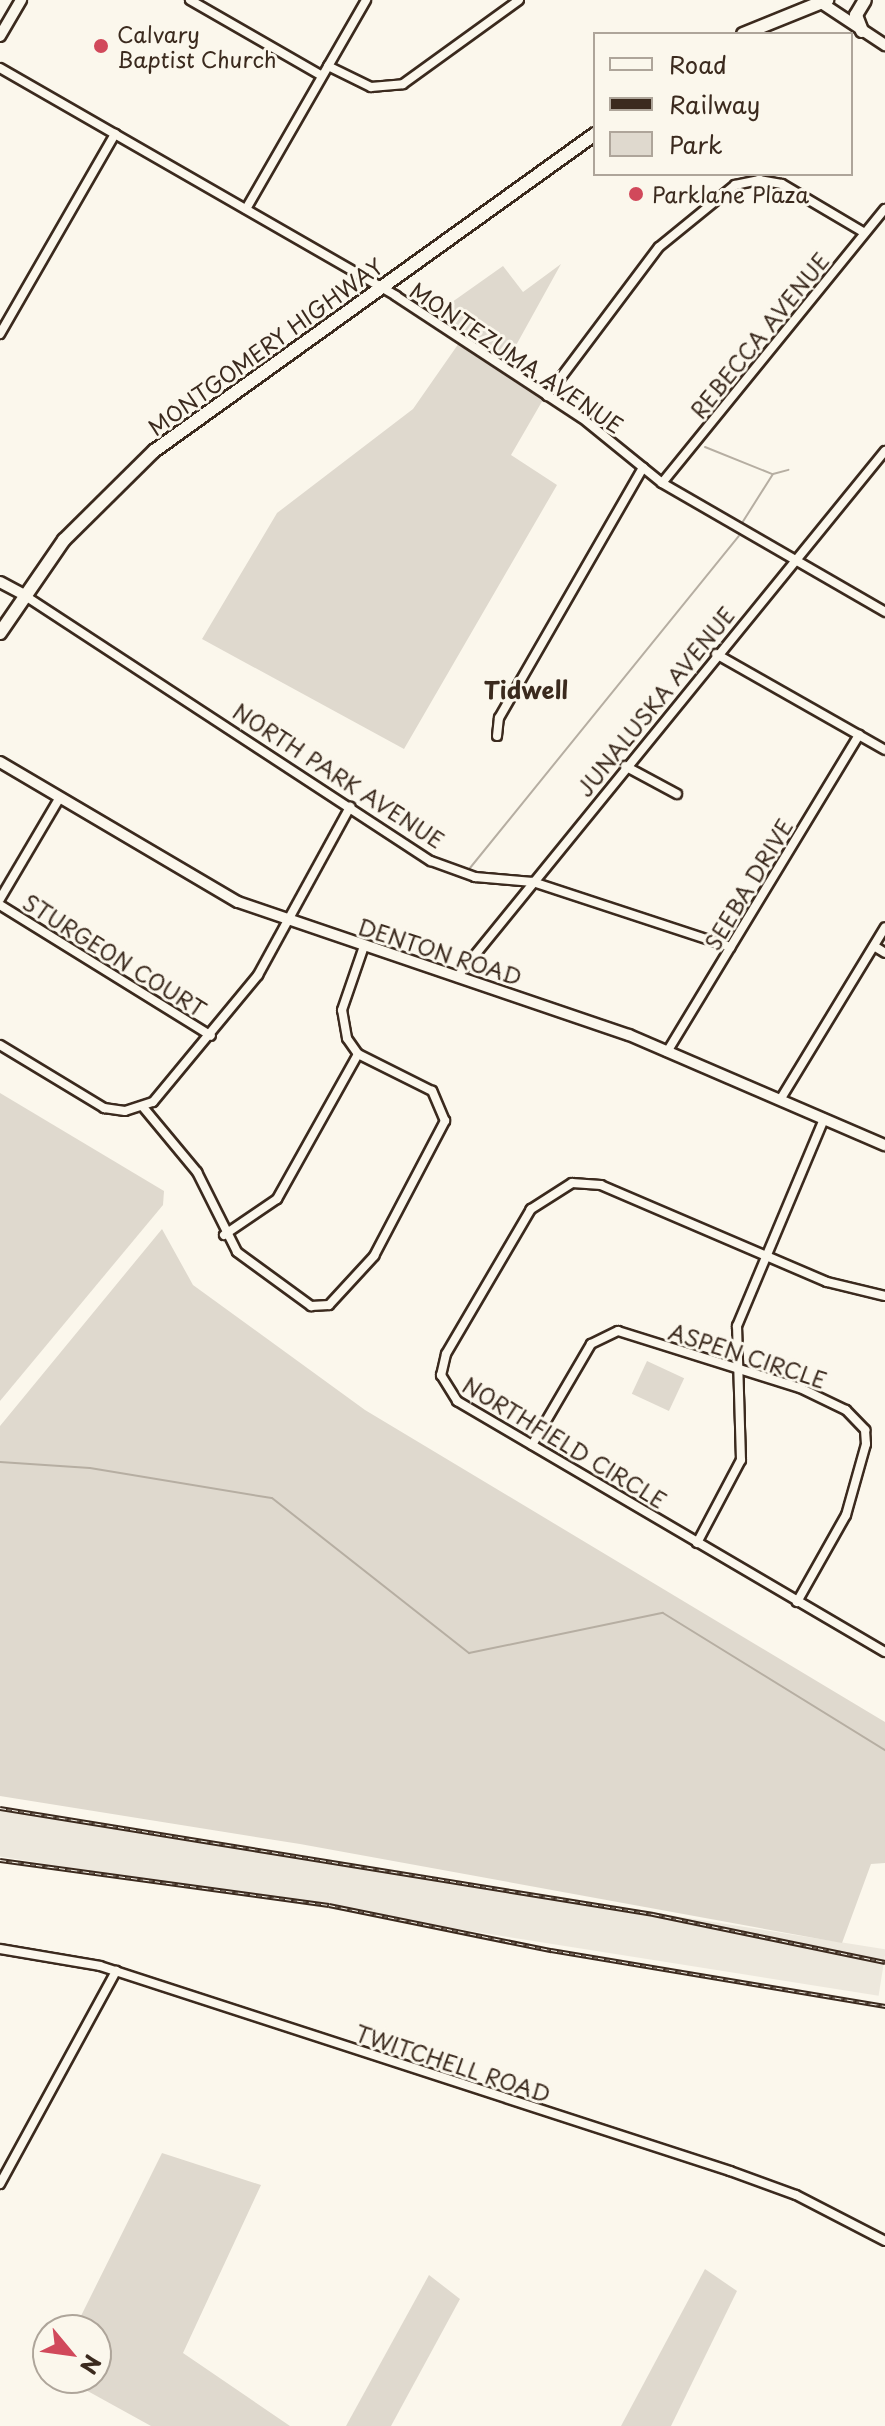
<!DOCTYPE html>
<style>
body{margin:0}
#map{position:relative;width:885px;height:2426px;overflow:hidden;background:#fbf7ec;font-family:"Playpen Sans",sans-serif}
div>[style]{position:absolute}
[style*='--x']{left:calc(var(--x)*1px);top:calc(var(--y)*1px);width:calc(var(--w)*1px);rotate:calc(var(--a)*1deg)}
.built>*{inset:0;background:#ede8dd;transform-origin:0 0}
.green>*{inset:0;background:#dfd9ce;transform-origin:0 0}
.stream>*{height:2px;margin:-1px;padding:0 1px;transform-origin:1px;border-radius:1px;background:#b6aea2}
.roads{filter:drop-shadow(2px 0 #3b2a1e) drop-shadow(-2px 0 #3b2a1e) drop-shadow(0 2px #3b2a1e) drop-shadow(0 -2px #3b2a1e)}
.minor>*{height:8px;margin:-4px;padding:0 4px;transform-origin:4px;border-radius:4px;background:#fbf7ec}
.tertiary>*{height:10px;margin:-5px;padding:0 5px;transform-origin:5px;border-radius:5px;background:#fbf7ec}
.primary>*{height:12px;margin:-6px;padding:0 6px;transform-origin:6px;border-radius:6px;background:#fbf7ec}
.rail>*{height:5px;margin-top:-2.5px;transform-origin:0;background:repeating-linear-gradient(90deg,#fbf7ec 0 6px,#3b2a1e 0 12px);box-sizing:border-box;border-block:2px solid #3b2a1e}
.dots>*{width:22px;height:22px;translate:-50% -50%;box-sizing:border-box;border:4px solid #fbf7ec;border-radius:50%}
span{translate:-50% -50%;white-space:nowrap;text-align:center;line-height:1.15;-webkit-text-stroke:6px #fbf7ec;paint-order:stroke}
.poi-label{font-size:22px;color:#3b2a1e}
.left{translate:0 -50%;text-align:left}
.street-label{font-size:22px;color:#3b2a1e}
.neighbourhood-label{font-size:24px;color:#3b2a1e;font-weight:700}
.legend{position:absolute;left:593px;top:32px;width:260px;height:144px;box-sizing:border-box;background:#fbf7ec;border:2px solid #aea59a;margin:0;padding:10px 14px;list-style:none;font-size:24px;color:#3b2a1e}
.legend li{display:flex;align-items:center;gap:16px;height:40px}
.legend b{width:40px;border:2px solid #aea59a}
.north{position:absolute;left:32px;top:2314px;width:80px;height:80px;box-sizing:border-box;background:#fbf7ec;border:2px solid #aea59a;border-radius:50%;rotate:119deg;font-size:22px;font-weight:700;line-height:32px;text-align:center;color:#3b2a1e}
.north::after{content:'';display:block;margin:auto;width:28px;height:36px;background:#d1495b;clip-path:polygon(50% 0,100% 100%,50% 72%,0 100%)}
</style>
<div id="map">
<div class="built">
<div style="left:0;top:1809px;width:897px;height:47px;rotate:9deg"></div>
</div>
<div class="green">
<div style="clip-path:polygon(561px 264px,509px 358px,438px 312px,503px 266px,523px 292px)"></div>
<div style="clip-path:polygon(459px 343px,544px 398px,511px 455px,557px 485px,404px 749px,202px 639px,277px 513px,413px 409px)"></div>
<div style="clip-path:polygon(0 1093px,164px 1191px,163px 1205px,0 1401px)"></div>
<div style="clip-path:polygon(162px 1229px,193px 1285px,365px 1410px,885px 1722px,885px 1863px,871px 1864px,842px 1943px,300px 1844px,0 1796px,0 1426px)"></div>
<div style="left:647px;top:1361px;width:41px;height:36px;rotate:25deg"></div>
<div style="clip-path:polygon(162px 2153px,261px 2185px,183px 2353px,290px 2426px,151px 2426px,64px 2378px,96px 2378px,96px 2330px,74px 2330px)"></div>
<div style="clip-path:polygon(705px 2269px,737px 2291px,671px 2426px,621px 2426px)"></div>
<div style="clip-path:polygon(429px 2275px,460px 2299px,391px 2426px,346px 2426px)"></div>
</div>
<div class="stream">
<div style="--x:705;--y:447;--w:72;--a:21.9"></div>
<div style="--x:742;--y:523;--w:58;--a:-57.7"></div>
<div style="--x:773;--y:474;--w:16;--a:-15"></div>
<div style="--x:470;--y:868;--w:427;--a:-51"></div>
<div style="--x:0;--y:1462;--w:90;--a:3.8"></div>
<div style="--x:90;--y:1468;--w:184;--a:9.4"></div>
<div style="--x:272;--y:1498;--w:251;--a:38.2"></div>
<div style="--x:469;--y:1653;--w:198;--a:-11.7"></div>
<div style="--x:663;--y:1613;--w:261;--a:31.7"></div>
</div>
<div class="roads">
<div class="minor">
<div style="--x:190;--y:0;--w:152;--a:29.9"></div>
<div style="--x:328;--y:66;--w:48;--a:26"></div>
<div style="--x:371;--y:87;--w:32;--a:-5"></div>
<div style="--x:403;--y:84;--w:143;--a:-35.9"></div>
<div style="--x:0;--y:68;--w:457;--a:29.9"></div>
<div style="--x:396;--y:296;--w:222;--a:33.3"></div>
<div style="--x:582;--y:418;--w:103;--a:39.1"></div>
<div style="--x:662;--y:483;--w:258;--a:30"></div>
<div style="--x:246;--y:209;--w:241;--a:-60.1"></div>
<div style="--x:0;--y:334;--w:231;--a:-60.1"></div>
<div style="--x:547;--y:396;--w:186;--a:-53.1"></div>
<div style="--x:659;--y:247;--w:98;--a:-39.2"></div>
<div style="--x:735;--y:185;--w:25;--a:-12"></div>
<div style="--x:759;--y:180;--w:23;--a:10"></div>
<div style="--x:782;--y:184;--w:96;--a:30.6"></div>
<div style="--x:662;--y:483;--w:353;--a:-50.9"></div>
<div style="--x:24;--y:595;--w:486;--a:33.2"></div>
<div style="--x:431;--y:861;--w:47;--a:20"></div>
<div style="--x:475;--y:877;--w:58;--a:4.9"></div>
<div style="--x:533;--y:882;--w:208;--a:18.2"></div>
<div style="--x:716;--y:654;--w:194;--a:29.6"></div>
<div style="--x:497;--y:736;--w:18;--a:-84"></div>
<div style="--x:499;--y:718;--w:289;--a:-60.1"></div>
<div style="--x:625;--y:766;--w:59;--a:28.3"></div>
<div style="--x:0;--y:899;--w:116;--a:-59.5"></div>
<div style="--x:0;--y:905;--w:248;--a:31.8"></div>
<div style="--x:874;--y:946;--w:13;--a:32"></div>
<div style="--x:457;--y:977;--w:678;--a:-50.87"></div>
<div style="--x:0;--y:1045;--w:122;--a:31.2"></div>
<div style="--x:104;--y:1108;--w:21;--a:8"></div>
<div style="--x:125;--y:1111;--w:29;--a:-18"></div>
<div style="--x:153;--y:1102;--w:165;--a:-50.4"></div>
<div style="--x:258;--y:975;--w:192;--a:-61.3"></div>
<div style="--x:667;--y:1052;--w:371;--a:-58.8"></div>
<div style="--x:780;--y:1100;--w:202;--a:-58.7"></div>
<div style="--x:143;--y:1107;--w:85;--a:50.3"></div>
<div style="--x:197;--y:1172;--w:89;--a:63.4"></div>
<div style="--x:237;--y:1252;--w:92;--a:36.1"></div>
<div style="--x:311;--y:1306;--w:18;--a:-3"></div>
<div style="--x:329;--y:1305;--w:67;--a:-47.4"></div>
<div style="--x:374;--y:1256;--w:153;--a:-62.3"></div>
<div style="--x:445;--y:1121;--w:33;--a:-113"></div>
<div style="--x:432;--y:1091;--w:83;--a:-153.4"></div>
<div style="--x:358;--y:1054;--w:19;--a:-125"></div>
<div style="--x:347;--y:1038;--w:28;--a:-100"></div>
<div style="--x:342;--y:1010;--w:68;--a:-71"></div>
<div style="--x:224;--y:1235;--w:64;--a:-34.2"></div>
<div style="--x:277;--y:1199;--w:166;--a:-60.8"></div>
<div style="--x:885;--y:1296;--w:60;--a:-166.4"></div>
<div style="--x:827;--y:1282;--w:246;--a:-156.8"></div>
<div style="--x:601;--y:1185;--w:29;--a:-176"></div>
<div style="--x:572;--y:1183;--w:49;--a:147.6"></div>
<div style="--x:531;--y:1209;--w:168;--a:120.4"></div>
<div style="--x:446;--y:1354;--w:22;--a:103"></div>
<div style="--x:441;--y:1375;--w:31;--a:58"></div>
<div style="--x:457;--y:1401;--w:496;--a:30.4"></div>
<div style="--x:532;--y:1445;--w:117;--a:-59.7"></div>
<div style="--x:591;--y:1344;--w:30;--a:-26"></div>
<div style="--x:618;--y:1331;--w:191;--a:17.4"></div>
<div style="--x:800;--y:1388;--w:51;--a:25.6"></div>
<div style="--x:846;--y:1410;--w:28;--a:46"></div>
<div style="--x:865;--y:1430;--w:14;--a:86"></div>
<div style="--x:866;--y:1444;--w:74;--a:105.7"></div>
<div style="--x:846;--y:1515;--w:100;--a:119.4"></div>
<div style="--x:697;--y:1543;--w:94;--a:-62.1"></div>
<div style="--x:741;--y:1460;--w:134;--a:-91.7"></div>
<div style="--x:737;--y:1326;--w:225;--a:-67.2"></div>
<div style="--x:0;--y:1949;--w:101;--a:9.6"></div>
<div style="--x:100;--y:1966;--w:663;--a:18.02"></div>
<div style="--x:730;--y:2171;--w:70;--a:20"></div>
<div style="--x:796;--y:2195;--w:100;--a:27.3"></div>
<div style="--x:0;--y:2184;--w:243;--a:-61.4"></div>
</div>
<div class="tertiary">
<div style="--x:817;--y:0;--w:82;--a:33.5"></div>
<div style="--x:0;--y:36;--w:42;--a:-59.7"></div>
<div style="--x:0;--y:582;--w:27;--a:28"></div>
<div style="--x:0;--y:762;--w:276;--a:30.5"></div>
<div style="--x:238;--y:902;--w:413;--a:18.8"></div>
<div style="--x:629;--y:1035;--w:279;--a:23.3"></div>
</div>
<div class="primary">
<div style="--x:862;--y:31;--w:17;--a:-111"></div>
<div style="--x:856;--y:15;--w:17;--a:-59"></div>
<div style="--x:743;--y:34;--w:91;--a:-22"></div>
<div style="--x:0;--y:633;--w:113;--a:-55.5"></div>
<div style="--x:64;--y:540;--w:127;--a:-44.7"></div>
<div style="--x:154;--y:451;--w:543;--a:-35.71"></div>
</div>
</div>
<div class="rail">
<div style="--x:0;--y:1808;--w:662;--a:9.22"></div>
<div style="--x:653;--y:1914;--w:237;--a:11.7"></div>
<div style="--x:0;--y:1860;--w:332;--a:7.8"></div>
<div style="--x:329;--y:1905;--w:227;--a:11.5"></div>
<div style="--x:551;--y:1950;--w:339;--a:9.5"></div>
</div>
<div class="dots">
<div style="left:101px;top:46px;background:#d1495b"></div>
<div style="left:636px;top:194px;background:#d1495b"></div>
</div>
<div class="poi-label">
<span class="left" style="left:117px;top:46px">Calvary<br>Baptist Church</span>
<span class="left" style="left:652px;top:194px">Parklane Plaza</span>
</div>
<div class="street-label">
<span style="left:759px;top:335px;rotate:-51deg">REBECCA AVENUE</span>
<span style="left:265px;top:346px;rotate:-36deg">MONTGOMERY HIGHWAY</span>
<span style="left:517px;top:357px;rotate:34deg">MONTEZUMA AVENUE</span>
<span style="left:655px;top:701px;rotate:-51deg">JUNALUSKA AVENUE</span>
<span style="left:339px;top:775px;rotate:33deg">NORTH PARK AVENUE</span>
<span style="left:748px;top:884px;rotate:-59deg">SEEBA DRIVE</span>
<span style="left:440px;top:951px;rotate:18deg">DENTON ROAD</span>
<span style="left:115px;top:955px;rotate:32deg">STURGEON COURT</span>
<span style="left:748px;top:1355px;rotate:18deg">ASPEN CIRCLE</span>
<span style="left:565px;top:1442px;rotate:31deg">NORTHFIELD CIRCLE</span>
<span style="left:453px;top:2063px;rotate:18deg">TWITCHELL ROAD</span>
</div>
<div class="neighbourhood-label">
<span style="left:526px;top:690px">Tidwell</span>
</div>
<ul class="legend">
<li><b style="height:10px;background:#fbf7ec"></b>Road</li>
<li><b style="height:10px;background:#3b2a1e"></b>Railway</li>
<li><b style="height:22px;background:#dfd9ce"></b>Park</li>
</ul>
<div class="north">N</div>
</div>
